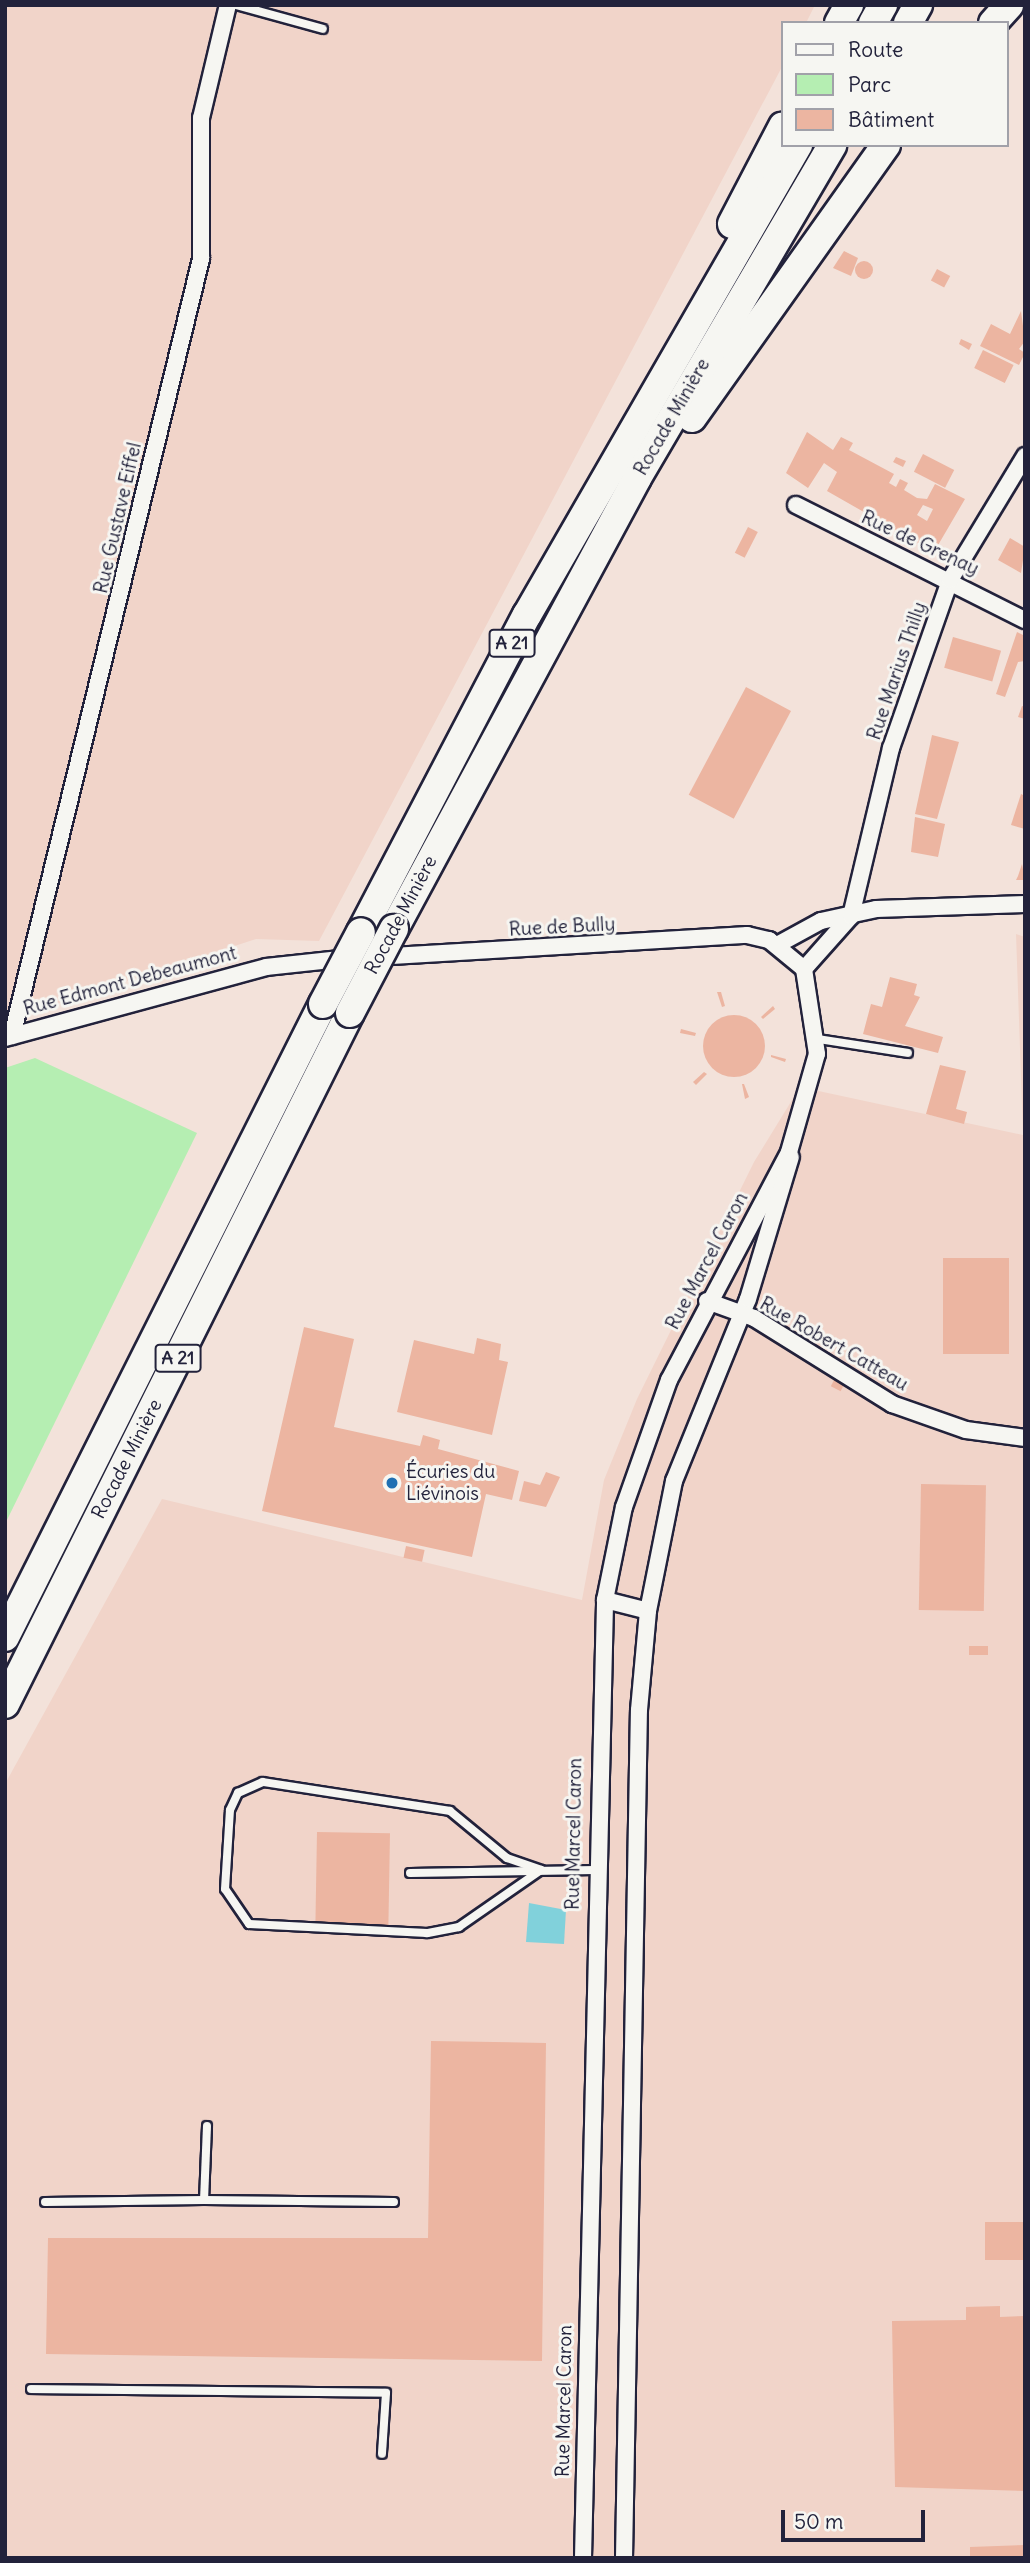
<!DOCTYPE html>
<meta charset="utf-8">
<style>
body{margin:0}
#map{position:relative;width:1030px;height:2563px;overflow:hidden;background:#f3e2da;font-family:Delius,sans-serif}
div>[style]{position:absolute}
[style*='--x']{left:calc(var(--x)*1px);top:calc(var(--y)*1px);width:calc(var(--w)*1px);rotate:calc(var(--a)*1deg)}
.built>*{inset:0;background:#f1d4c9}
.green>*{inset:0;background:#b5eeb2}
.water>*{inset:0;background:#81d1db}
.building>*{inset:0;background:#ecb5a1;transform-origin:0 0}
.round{border-radius:50%}
.roads{filter:drop-shadow(2px 0 #22223b) drop-shadow(-2px 0 #22223b) drop-shadow(0 2px #22223b) drop-shadow(0 -2px #22223b)}
.lane>*{height:8px;margin:-4px;padding:0 4px;transform-origin:4px;border-radius:4px;background:#f6f6f2}
.street>*{height:16px;margin:-8px;padding:0 8px;transform-origin:8px;border-radius:8px;background:#f6f6f2}
.highway>*{height:28px;margin:-14px;padding:0 14px;transform-origin:14px;border-radius:14px;background:#f6f6f2}
.bridges{filter:drop-shadow(2px 0 #22223b) drop-shadow(-2px 0 #22223b) drop-shadow(0 2px #22223b) drop-shadow(0 -2px #22223b)}
.highway-bridge>*{height:28px;margin:-14px;padding:0 14px;transform-origin:14px;border-radius:14px;background:#f6f6f2}
.dots>*{width:19px;height:19px;translate:-50% -50%;box-sizing:border-box;border:4px solid #f6f6f2;border-radius:50%}
span{translate:-50% -50%;white-space:nowrap;text-align:center;line-height:1.15;-webkit-text-stroke:6px #f6f6f2;paint-order:stroke}
.shield-label span{padding:2px 5px;background:#f6f6f2;border:2px solid;border-radius:5px;-webkit-text-stroke-width:0}
.shield-label{font-size:18px;color:#22223b;font-weight:700}
.street-label{font-size:19px;color:#22223b}
.poi-label{font-size:19px;color:#22223b}
.left{translate:0 -50%;text-align:left}
.frame{position:absolute;inset:0;border:7px solid #22223b;pointer-events:none}
.legend{position:absolute;left:781px;top:21px;width:228px;height:126px;box-sizing:border-box;background:#f6f6f2;border:2px solid #a1a1a9;margin:0;padding:9px 12px;list-style:none;font-size:21px;color:#22223b}
.legend li{display:flex;align-items:center;gap:14px;height:35px}
.legend b{width:35px;border:2px solid #a1a1a9}
.scale{position:absolute;left:781px;top:2510px;width:144px;height:32px;box-sizing:border-box;border:4px solid #22223b;border-top:0;padding-left:9px;font-size:21px;line-height:24px;white-space:nowrap;color:#22223b;-webkit-text-stroke:5px #f6f6f2;paint-order:stroke}
</style>
<div id="map">
<div class="built">
<div style="clip-path:polygon(5px 5px,815px 5px,806px 23px,783px 23px,783px 65px,319px 941px,256px 939px,5px 1021px)"></div>
<div style="clip-path:polygon(1016px 934px,1025px 937px,1025px 2558px,5px 2558px,5px 1784px,162px 1499px,582px 1600px,604px 1480px,637px 1399px,754px 1162px,800px 1087px,1023px 1135px)"></div>
</div>
<div class="green">
<div style="clip-path:polygon(35px 1058px,197px 1133px,5px 1524px,5px 1068px)"></div>
</div>
<div class="water">
<div style="clip-path:polygon(529px 1903px,566px 1910px,564px 1944px,526px 1942px)"></div>
</div>
<div class="building">
<div style="clip-path:polygon(844px 251px,858px 258px,851px 276px,833px 268px)"></div>
<div class="round" style="left:855px;top:261px;width:18px;height:18px"></div>
<div style="left:937px;top:269px;width:15px;height:13px;rotate:28deg"></div>
<div style="clip-path:polygon(1021px 311px,1025px 341px,1019px 349px,1025px 353px,1019px 365px,980px 346px,991px 324px,1010px 334px)"></div>
<div style="clip-path:polygon(961px 339px,972px 344px,969px 350px,959px 344px)"></div>
<div style="left:983px;top:350px;width:34px;height:20px;rotate:26deg"></div>
<div style="clip-path:polygon(evenodd,807px 432px,833px 450px,841px 437px,853px 443px,849px 450px,894px 474px,889px 483px,896px 487px,900px 479px,908px 483px,904px 490px,917px 498px,927px 499px,935px 484px,965px 499px,934px 552px,827px 491px,837px 472px,824px 463px,808px 488px,786px 473px,807px 432px,923px 505px,933px 509px,927px 521px,917px 515px,923px 505px)"></div>
<div style="left:923px;top:454px;width:35px;height:20px;rotate:27deg"></div>
<div style="clip-path:polygon(896px 457px,906px 461px,903px 467px,893px 462px)"></div>
<div style="left:748px;top:527px;width:11px;height:29px;rotate:27deg"></div>
<div style="clip-path:polygon(1010px 538px,1025px 547px,1021px 573px,998px 560px)"></div>
<div style="clip-path:polygon(1017px 632px,1025px 636px,1025px 661px,1018px 662px,1005px 697px,996px 694px)"></div>
<div style="left:953px;top:637px;width:50px;height:32px;rotate:16deg"></div>
<div style="left:746px;top:687px;width:51px;height:122px;rotate:28deg"></div>
<div style="clip-path:polygon(1022px 706px,1025px 707px,1025px 719px,1018px 717px)"></div>
<div style="clip-path:polygon(932px 735px,959px 742px,937px 819px,915px 814px)"></div>
<div style="clip-path:polygon(1021px 794px,1025px 796px,1025px 829px,1011px 825px)"></div>
<div style="clip-path:polygon(915px 817px,945px 824px,938px 857px,911px 852px)"></div>
<div style="clip-path:polygon(1022px 864px,1025px 880px,1016px 880px,1018px 876px)"></div>
<div style="clip-path:polygon(890px 977px,917px 984px,914px 995px,920px 997px,905px 1026px,943px 1037px,938px 1053px,863px 1034px,871px 1004px,882px 1007px)"></div>
<div style="clip-path:polygon(717px 992px,721px 992px,725px 1006px,722px 1007px)"></div>
<div style="clip-path:polygon(773px 1006px,775px 1009px,763px 1019px,761px 1017px)"></div>
<div class="round" style="left:703px;top:1015px;width:62px;height:62px"></div>
<div style="clip-path:polygon(681px 1029px,696px 1033px,695px 1036px,680px 1033px)"></div>
<div style="clip-path:polygon(771px 1055px,786px 1059px,785px 1062px,771px 1057px)"></div>
<div style="clip-path:polygon(940px 1065px,966px 1071px,956px 1109px,967px 1112px,964px 1124px,926px 1114px)"></div>
<div style="clip-path:polygon(704px 1072px,707px 1074px,696px 1085px,693px 1082px)"></div>
<div style="clip-path:polygon(742px 1084px,744px 1084px,749px 1097px,745px 1099px)"></div>
<div style="left:943px;top:1258px;width:66px;height:96px"></div>
<div style="clip-path:polygon(304px 1327px,354px 1339px,334px 1427px,420px 1446px,423px 1435px,440px 1440px,438px 1449px,519px 1471px,512px 1500px,486px 1494px,472px 1557px,262px 1511px)"></div>
<div style="clip-path:polygon(477px 1338px,501px 1344px,499px 1360px,508px 1362px,492px 1435px,397px 1412px,414px 1340px,474px 1354px)"></div>
<div style="left:834px;top:1380px;width:11px;height:7px;rotate:27deg"></div>
<div style="clip-path:polygon(546px 1472px,560px 1477px,546px 1507px,519px 1501px,524px 1481px,540px 1485px)"></div>
<div style="left:921px;top:1484px;width:65px;height:126px;rotate:1deg"></div>
<div style="left:406px;top:1546px;width:19px;height:12px;rotate:12deg"></div>
<div style="left:969px;top:1646px;width:19px;height:9px"></div>
<div style="left:317px;top:1832px;width:73px;height:94px;rotate:1deg"></div>
<div style="clip-path:polygon(431px 2041px,546px 2043px,542px 2361px,46px 2354px,48px 2238px,428px 2238px)"></div>
<div style="left:1025px;top:2222px;width:38px;height:40px;rotate:90deg"></div>
<div style="clip-path:polygon(1000px 2306px,1000px 2317px,1025px 2316px,1025px 2491px,895px 2487px,892px 2321px,966px 2320px,966px 2307px)"></div>
<div style="clip-path:polygon(1025px 2545px,1025px 2558px,970px 2558px,970px 2547px)"></div>
</div>
<div class="roads">
<div class="lane">
<div style="--x:236;--y:5;--w:90;--a:15.4"></div>
<div style="--x:818;--y:1039;--w:91;--a:8.8"></div>
<div style="--x:263;--y:1782;--w:189;--a:8.8"></div>
<div style="--x:450;--y:1811;--w:74;--a:39.5"></div>
<div style="--x:507;--y:1858;--w:36;--a:19"></div>
<div style="--x:541;--y:1870;--w:100;--a:145.2"></div>
<div style="--x:459;--y:1927;--w:33;--a:169"></div>
<div style="--x:427;--y:1933;--w:178;--a:-177.1"></div>
<div style="--x:249;--y:1924;--w:42;--a:-124.4"></div>
<div style="--x:225;--y:1889;--w:79;--a:-86.4"></div>
<div style="--x:230;--y:1810;--w:19;--a:-65"></div>
<div style="--x:238;--y:1793;--w:27;--a:-24"></div>
<div style="--x:410;--y:1873;--w:185;--a:-0.9"></div>
<div style="--x:207;--y:2126;--w:74;--a:92.3"></div>
<div style="--x:204;--y:2200;--w:190;--a:0.6"></div>
<div style="--x:45;--y:2202;--w:159;--a:-0.7"></div>
<div style="--x:31;--y:2389;--w:355;--a:0.6"></div>
<div style="--x:386;--y:2393;--w:61;--a:93.8"></div>
</div>
<div class="street">
<div style="--x:796;--y:505;--w:256;--a:26.7"></div>
<div style="--x:777;--y:945;--w:50;--a:-28.6"></div>
<div style="--x:821;--y:921;--w:56;--a:-12.3"></div>
<div style="--x:876;--y:909;--w:149;--a:-1.9"></div>
<div style="--x:375;--y:957;--w:373;--a:-3.4"></div>
<div style="--x:747;--y:935;--w:23;--a:13"></div>
<div style="--x:769;--y:940;--w:45;--a:39.6"></div>
<div style="--x:804;--y:969;--w:71;--a:-48.4"></div>
<div style="--x:851;--y:916;--w:173;--a:-76.6"></div>
<div style="--x:891;--y:748;--w:178;--a:-70.6"></div>
<div style="--x:950;--y:580;--w:145;--a:-58.8"></div>
<div style="--x:12;--y:1036;--w:800;--a:-76.33"></div>
<div style="--x:201;--y:259;--w:141;--a:-90"></div>
<div style="--x:201;--y:118;--w:116;--a:-76.6"></div>
<div style="--x:5;--y:1038;--w:270;--a:-15.2"></div>
<div style="--x:266;--y:967;--w:84;--a:-6.1"></div>
<div style="--x:707;--y:1301;--w:50;--a:19.9"></div>
<div style="--x:754;--y:1318;--w:163;--a:31.9"></div>
<div style="--x:892;--y:1404;--w:78;--a:19.4"></div>
<div style="--x:966;--y:1430;--w:60;--a:7.7"></div>
<div style="--x:605;--y:1600;--w:44;--a:14.3"></div>
<div style="--x:583;--y:2558;--w:958;--a:-88.68"></div>
<div style="--x:605;--y:1600;--w:95;--a:-78.5"></div>
<div style="--x:624;--y:1507;--w:135;--a:-70.5"></div>
<div style="--x:669;--y:1380;--w:258;--a:-62.2"></div>
<div style="--x:789;--y:1152;--w:102;--a:-74.1"></div>
<div style="--x:817;--y:1054;--w:86;--a:-98.7"></div>
<div style="--x:624;--y:2558;--w:848;--a:-88.99"></div>
<div style="--x:639;--y:1710;--w:99;--a:-84.8"></div>
<div style="--x:648;--y:1611;--w:133;--a:-78.7"></div>
<div style="--x:674;--y:1481;--w:196;--a:-67.9"></div>
<div style="--x:748;--y:1299;--w:148;--a:-73.2"></div>
</div>
<div class="highway">
<div style="--x:839;--y:23;--w:21;--a:-61"></div>
<div style="--x:873;--y:23;--w:21;--a:-61"></div>
<div style="--x:908;--y:23;--w:21;--a:-61"></div>
<div style="--x:993;--y:23;--w:24;--a:-48"></div>
<div style="--x:732;--y:224;--w:110;--a:-62.5"></div>
<div style="--x:692;--y:418;--w:335;--a:-54.6"></div>
<div style="--x:394;--y:929;--w:512;--a:-61.68"></div>
<div style="--x:637;--y:478;--w:386;--a:-59.6"></div>
<div style="--x:361;--y:932;--w:358;--a:-62.4"></div>
<div style="--x:527;--y:615;--w:543;--a:-60.03"></div>
<div style="--x:5;--y:1637;--w:708;--a:-63.33"></div>
<div style="--x:5;--y:1704;--w:772;--a:-63.47"></div>
</div>
</div>
<div class="bridges">
<div class="highway-bridge">
<div style="--x:323;--y:1004;--w:81;--a:-62.2"></div>
<div style="--x:350;--y:1013;--w:95;--a:-62.4"></div>
</div>
</div>
<div class="dots">
<div style="left:392px;top:1483px;background:#1f6fb2"></div>
</div>
<div class="shield-label">
<span style="left:512px;top:643px">A 21</span>
<span style="left:178px;top:1358px">A 21</span>
</div>
<div class="street-label">
<span style="left:672px;top:417px;rotate:-60deg">Rocade Minière</span>
<span style="left:118px;top:518px;rotate:-77deg">Rue Gustave Eiffel</span>
<span style="left:920px;top:543px;rotate:25deg">Rue de Grenay</span>
<span style="left:897px;top:671px;rotate:-71deg">Rue Marius Thilly</span>
<span style="left:401px;top:915px;rotate:-62deg">Rocade Minière</span>
<span style="left:562px;top:927px;rotate:-3deg">Rue de Bully</span>
<span style="left:130px;top:981px;rotate:-15deg">Rue Edmont Debeaumont</span>
<span style="left:707px;top:1261px;rotate:-62deg">Rue Marcel Caron</span>
<span style="left:834px;top:1344px;rotate:30deg">Rue Robert Catteau</span>
<span style="left:127px;top:1459px;rotate:-63deg">Rocade Minière</span>
<span style="left:574px;top:1834px;rotate:-89deg">Rue Marcel Caron</span>
<span style="left:564px;top:2401px;rotate:-89deg">Rue Marcel Caron</span>
</div>
<div class="poi-label">
<span class="left" style="left:406px;top:1483px">Écuries du<br>Liévinois</span>
</div>
<div class="frame"></div>
<ul class="legend">
<li><b style="height:9px;background:#f6f6f2"></b>Route</li>
<li><b style="height:19px;background:#b5eeb2"></b>Parc</li>
<li><b style="height:19px;background:#ecb5a1"></b>Bâtiment</li>
</ul>
<div class="scale">50 m</div>
</div>
